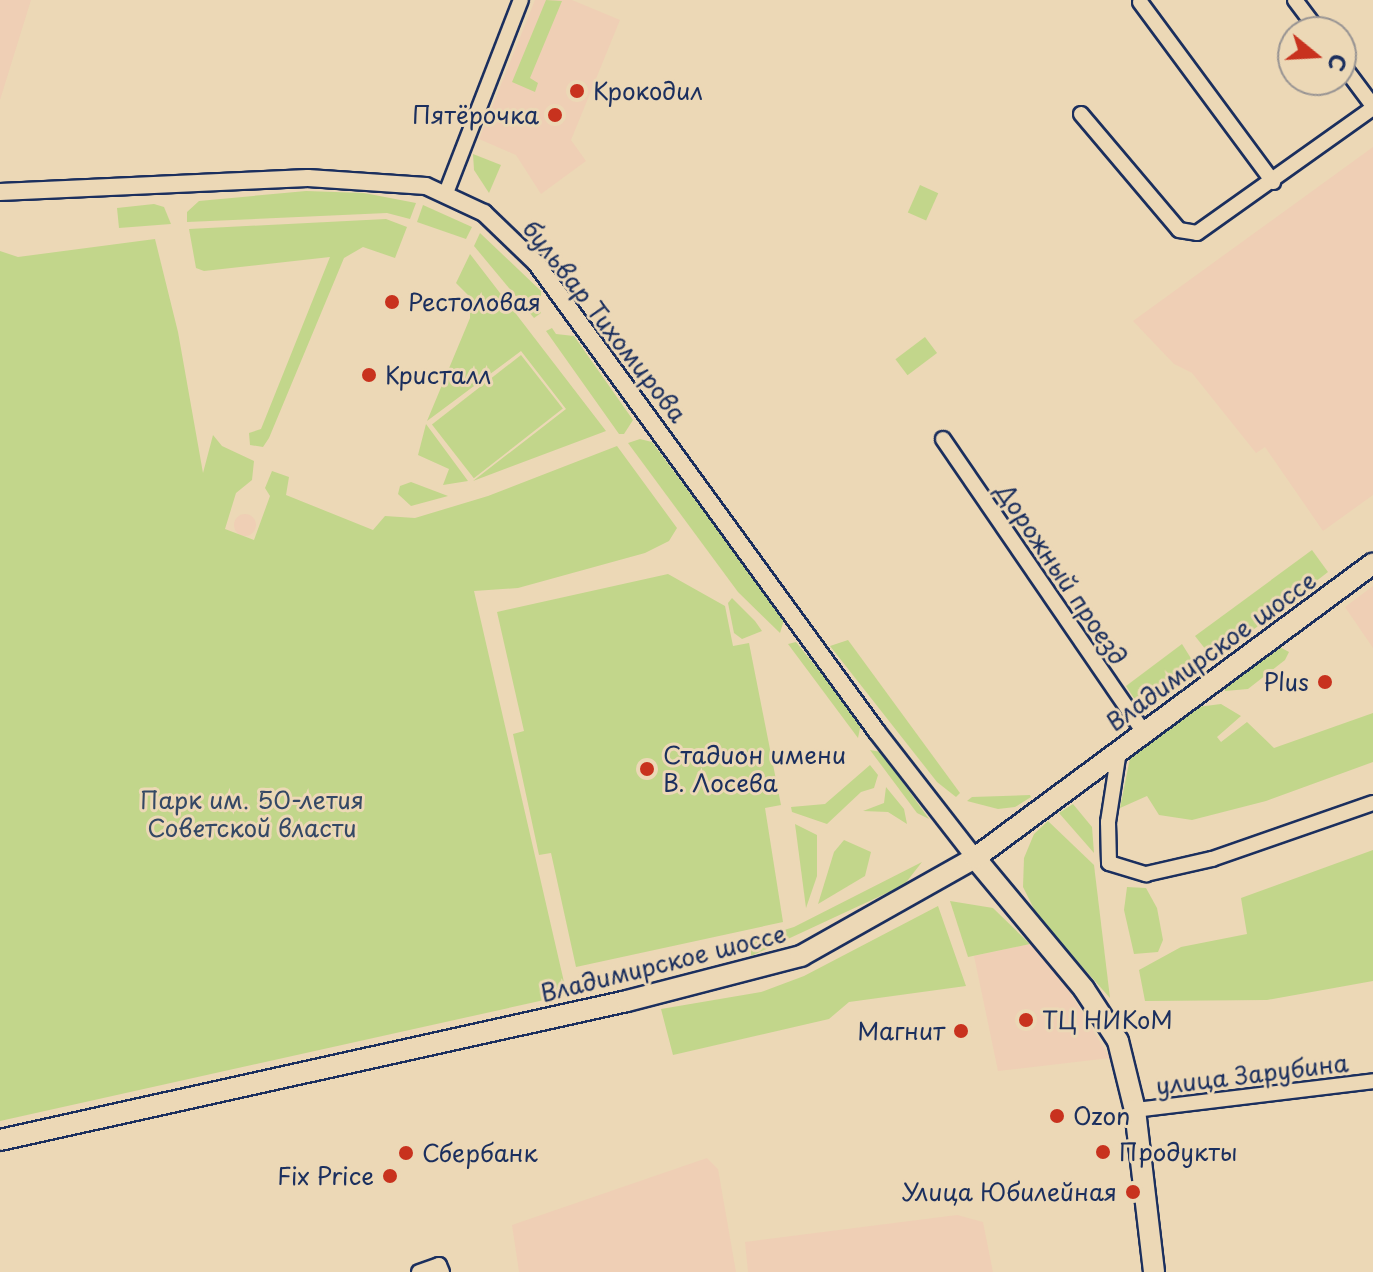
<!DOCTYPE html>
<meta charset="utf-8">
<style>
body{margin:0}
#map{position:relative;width:1373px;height:1272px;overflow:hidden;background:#ecd8b6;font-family:"Playpen Sans",sans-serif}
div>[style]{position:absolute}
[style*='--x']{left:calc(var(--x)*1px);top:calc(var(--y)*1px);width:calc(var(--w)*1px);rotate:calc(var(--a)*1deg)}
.built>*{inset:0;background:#efcfb5}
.round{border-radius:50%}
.green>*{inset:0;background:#c2d68b;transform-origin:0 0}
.roads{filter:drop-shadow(2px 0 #1b2f5e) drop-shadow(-2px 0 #1b2f5e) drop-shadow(0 2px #1b2f5e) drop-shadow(0 -2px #1b2f5e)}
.minor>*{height:14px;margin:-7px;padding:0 7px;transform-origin:7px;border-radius:7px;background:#ecd8b6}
.tertiary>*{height:16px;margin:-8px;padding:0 8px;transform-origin:8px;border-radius:8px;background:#ecd8b6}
.secondary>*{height:20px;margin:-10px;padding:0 10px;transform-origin:10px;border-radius:10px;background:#ecd8b6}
.dots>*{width:22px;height:22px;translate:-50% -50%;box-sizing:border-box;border:4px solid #ecd8b6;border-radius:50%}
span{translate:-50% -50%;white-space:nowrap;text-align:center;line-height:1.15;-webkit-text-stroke:6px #ecd8b6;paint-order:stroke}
.poi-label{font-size:24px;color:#1b2f5e}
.left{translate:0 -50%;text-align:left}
.right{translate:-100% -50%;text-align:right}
.street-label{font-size:24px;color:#1b2f5e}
.park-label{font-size:24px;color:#344865}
.north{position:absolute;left:1277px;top:16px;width:80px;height:80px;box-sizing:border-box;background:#ecd8b6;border:2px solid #989493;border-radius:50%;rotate:108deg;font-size:22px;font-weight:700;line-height:32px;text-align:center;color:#1b2f5e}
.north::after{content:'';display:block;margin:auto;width:28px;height:36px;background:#c8321e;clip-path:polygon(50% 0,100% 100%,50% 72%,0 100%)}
</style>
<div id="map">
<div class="built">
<div style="clip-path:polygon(0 0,31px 0,0 100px)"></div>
<div style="clip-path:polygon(535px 0,572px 0,620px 20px,571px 140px,586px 161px,541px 194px,516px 155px,479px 139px)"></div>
<div style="clip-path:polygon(1373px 147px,1373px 495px,1323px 531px,1265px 447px,1256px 453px,1192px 373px,1174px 364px,1133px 321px)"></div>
<div class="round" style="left:234px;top:514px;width:22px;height:22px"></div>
<div style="clip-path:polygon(1373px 586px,1373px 648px,1345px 607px)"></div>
<div style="clip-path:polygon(1030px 944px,1062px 979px,1110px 1058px,998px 1071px,974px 956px)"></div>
<div style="clip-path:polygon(707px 1158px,718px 1169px,736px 1272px,519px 1272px,512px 1225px)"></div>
<div style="clip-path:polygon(957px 1215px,983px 1222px,993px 1272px,748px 1272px,745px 1242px)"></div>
</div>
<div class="green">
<div style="clip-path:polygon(546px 0,562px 1px,530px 78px,538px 83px,535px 92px,512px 82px)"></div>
<div style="clip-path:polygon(473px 154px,501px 165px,489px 193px,474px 170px)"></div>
<div style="left:920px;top:185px;width:20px;height:30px;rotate:24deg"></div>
<div style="clip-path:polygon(306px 191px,364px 193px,416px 203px,410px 219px,387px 213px,187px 222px,187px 212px,199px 201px)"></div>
<div style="clip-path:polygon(154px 204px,164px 207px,171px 224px,119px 228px,117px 208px)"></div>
<div style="clip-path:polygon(423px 205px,472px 227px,466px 239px,417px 222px)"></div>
<div style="clip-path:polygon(386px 219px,407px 227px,395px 258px,363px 247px,344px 258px,269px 438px,263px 447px,250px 445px,249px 433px,261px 429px,330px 257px,204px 271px,196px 268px,189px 229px)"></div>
<div style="clip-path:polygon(480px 233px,541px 291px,541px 313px,534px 318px,474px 246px)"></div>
<div style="clip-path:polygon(155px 239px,178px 332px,203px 473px,213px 435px,222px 446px,254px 461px,252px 480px,236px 493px,225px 529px,254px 540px,270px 496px,265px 488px,272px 471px,289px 477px,286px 495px,373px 530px,385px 516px,415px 518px,488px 496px,617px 446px,677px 528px,669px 541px,645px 553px,518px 588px,474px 591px,567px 995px,0 1121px,0 251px,18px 257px)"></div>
<div style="clip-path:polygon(470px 254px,606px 431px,473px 481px,566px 409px,521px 351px,427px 421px,470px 318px,470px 297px,456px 283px)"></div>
<div style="clip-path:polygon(552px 328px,556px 334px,574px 336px,633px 420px,624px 434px,619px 434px,546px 331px)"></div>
<div style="left:925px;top:337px;width:20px;height:37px;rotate:53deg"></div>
<div style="left:521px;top:355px;width:68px;height:113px;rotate:52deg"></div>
<div style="clip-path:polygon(426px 424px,468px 481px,443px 485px,449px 469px,418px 455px)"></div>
<div style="clip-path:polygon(640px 439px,652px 442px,784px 620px,780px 633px,738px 592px,628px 443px)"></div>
<div style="clip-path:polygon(411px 482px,448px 496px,411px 506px,398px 494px,400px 486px)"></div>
<div style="clip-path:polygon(1312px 550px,1328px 572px,1223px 653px,1206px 650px,1195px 636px)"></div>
<div style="clip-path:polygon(668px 574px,725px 606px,733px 646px,749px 643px,781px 805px,765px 808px,783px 922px,576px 967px,551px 853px,539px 855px,513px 734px,524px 731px,497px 612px)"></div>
<div style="clip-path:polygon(732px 598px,755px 621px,762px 631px,742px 639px,734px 633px,728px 603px)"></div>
<div style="clip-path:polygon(848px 640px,960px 793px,956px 797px,937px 782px,830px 646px)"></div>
<div style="clip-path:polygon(796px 642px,861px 723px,858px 738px,788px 644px)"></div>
<div style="clip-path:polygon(1182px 644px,1192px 660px,1190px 677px,1143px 712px,1126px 686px)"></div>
<div style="clip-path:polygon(1276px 645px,1289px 652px,1285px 660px,1248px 689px,1225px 691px,1224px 685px)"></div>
<div style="clip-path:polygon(1221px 704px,1241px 716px,1217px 737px,1221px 742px,1247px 722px,1274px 748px,1373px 713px,1373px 762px,1266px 801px,1192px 820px,1159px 815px,1147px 796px,1120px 808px,1131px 753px,1190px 708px)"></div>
<div style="clip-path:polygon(870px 750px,881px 752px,929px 819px,917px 813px)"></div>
<div style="clip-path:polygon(870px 765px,878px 775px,874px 788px,861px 792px,827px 824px,792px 812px,791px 807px,825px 804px)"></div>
<div style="clip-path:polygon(886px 787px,904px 809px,907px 824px,888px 812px,863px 811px,884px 803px)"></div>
<div style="clip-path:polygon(972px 797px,1030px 795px,1031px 797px,1015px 807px,998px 809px,967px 801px)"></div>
<div style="clip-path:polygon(1073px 804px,1092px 827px,1094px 853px,1059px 813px)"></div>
<div style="clip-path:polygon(1048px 821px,1094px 865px,1110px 998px,1038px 917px,1023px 887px,1024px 858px,1034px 834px)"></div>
<div style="clip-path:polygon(795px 824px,817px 835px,817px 876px,806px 908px)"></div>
<div style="clip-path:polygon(844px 840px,871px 852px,865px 876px,818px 904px,834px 852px)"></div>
<div style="clip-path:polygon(1373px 850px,1373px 981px,1267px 1000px,1145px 1001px,1139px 970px,1181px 947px,1247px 934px,1241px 898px)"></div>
<div style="clip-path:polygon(922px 862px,904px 885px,751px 956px,751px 940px,794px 927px)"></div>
<div style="clip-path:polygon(1127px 887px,1146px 888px,1157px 908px,1163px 940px,1158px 952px,1134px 954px,1124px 910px)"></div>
<div style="clip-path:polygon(950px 901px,993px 908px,1030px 944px,968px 957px)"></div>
<div style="clip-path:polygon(938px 906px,966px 986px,849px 1002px,829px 1019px,673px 1055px,661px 1009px,761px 992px,804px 976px)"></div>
</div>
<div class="roads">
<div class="minor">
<div style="--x:1295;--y:0;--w:40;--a:53"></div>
<div style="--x:1140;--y:2;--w:224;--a:53.5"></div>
<div style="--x:1341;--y:63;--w:54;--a:53.3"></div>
<div style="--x:1081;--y:114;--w:152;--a:49.8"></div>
<div style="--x:1179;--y:230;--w:18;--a:9"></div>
<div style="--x:1197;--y:233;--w:216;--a:-35.4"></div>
<div style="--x:446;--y:193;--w:207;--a:-68.8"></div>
<div style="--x:943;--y:439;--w:356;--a:55.6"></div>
<div style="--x:1119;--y:751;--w:72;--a:98.8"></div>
<div style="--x:1108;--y:822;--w:41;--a:88.6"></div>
<div style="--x:1109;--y:863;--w:39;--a:17"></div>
<div style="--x:1146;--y:874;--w:68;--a:-12.8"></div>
<div style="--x:1212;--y:859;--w:170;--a:-19.2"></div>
<div style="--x:1135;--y:1110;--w:240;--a:-6.9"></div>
<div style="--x:419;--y:1272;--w:21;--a:-19"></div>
<div style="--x:439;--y:1265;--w:8;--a:67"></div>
</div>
<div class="tertiary">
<div style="--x:0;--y:192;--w:308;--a:-2.6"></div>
<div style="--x:308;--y:178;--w:118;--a:3.9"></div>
<div style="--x:426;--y:186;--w:64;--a:25"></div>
<div style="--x:484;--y:213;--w:72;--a:43.9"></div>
<div style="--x:536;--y:263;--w:580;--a:53.98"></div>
<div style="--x:877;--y:732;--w:160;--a:52.1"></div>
</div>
<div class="secondary">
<div style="--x:975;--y:858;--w:170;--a:50.2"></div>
<div style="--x:1084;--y:989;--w:62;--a:56.8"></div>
<div style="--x:1118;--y:1041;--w:71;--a:76.2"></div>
<div style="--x:1135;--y:1110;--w:163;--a:83.3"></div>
<div style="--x:0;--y:1140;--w:642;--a:-12.5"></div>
<div style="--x:627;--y:1001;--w:180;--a:-14.5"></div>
<div style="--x:801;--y:956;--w:200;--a:-29.4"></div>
<div style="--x:975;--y:858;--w:495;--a:-36.5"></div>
</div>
</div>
<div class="dots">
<div style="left:577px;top:91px;background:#c8321e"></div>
<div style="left:555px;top:115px;background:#c8321e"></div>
<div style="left:392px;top:302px;background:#c8321e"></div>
<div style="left:369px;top:375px;background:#c8321e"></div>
<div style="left:1325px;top:682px;background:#c8321e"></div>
<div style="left:647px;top:769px;background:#c8321e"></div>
<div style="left:1026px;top:1020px;background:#c8321e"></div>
<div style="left:961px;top:1031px;background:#c8321e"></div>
<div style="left:1057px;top:1116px;background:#c8321e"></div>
<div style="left:1103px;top:1152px;background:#c8321e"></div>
<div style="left:406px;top:1153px;background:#c8321e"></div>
<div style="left:390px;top:1176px;background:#c8321e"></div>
<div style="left:1133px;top:1192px;background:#c8321e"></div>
</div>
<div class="poi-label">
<span class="left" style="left:593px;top:91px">Крокодил</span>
<span class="right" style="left:539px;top:115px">Пятёрочка</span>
<span class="left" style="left:408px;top:302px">Рестоловая</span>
<span class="left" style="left:385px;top:375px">Кристалл</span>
<span class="right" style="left:1309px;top:682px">Plus</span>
<span class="left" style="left:663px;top:769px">Стадион имени<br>В. Лосева</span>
<span class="left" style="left:1042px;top:1020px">ТЦ НИКоМ</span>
<span class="right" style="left:945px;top:1031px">Магнит</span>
<span class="left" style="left:1073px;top:1116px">Ozon</span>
<span class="left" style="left:1119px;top:1152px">Продукты</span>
<span class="left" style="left:422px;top:1153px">Сбербанк</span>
<span class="right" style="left:374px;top:1176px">Fix Price</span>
<span class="right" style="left:1117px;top:1192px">Улица Юбилейная</span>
</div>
<div class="street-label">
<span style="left:605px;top:321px;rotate:52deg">бульвар Тихомирова</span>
<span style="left:1062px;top:574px;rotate:56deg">Дорожный проезд</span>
<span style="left:1211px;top:651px;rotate:-36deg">Владимирское шоссе</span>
<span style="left:663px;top:963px;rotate:-14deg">Владимирское шоссе</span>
<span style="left:1252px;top:1074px;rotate:-7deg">улица Зарубина</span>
</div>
<div class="park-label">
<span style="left:252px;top:814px">Парк им. 50-летия<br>Советской власти</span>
</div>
<div class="north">С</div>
</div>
